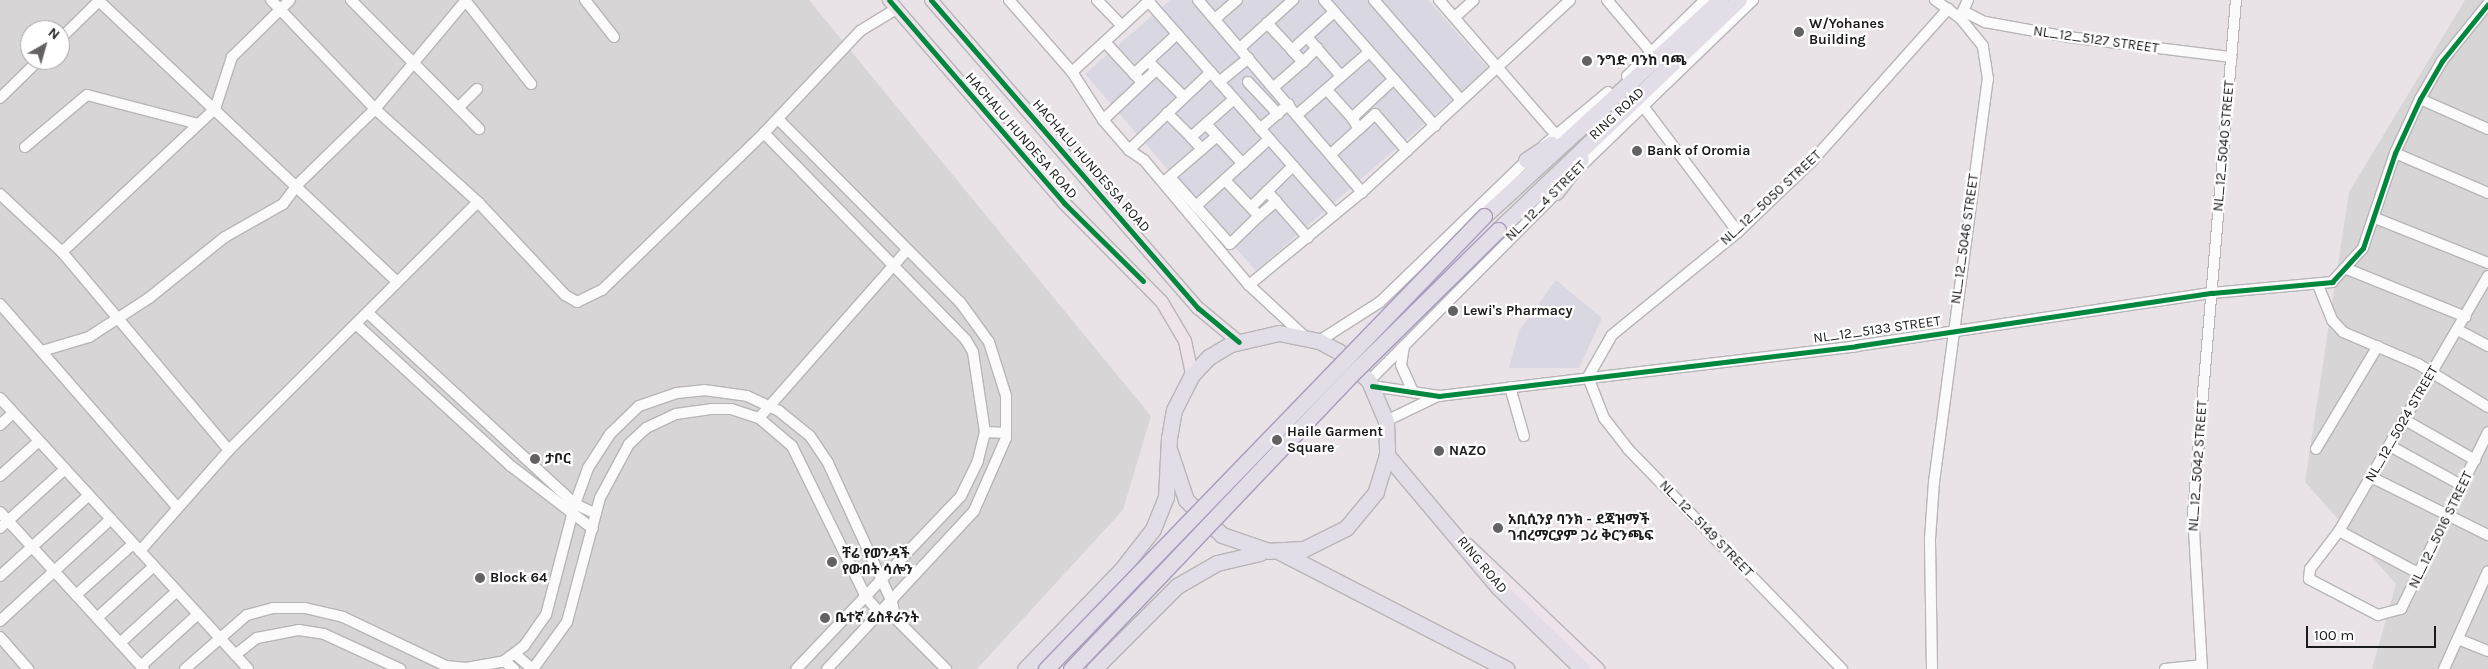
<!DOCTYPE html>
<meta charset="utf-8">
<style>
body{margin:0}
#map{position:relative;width:2488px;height:669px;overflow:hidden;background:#e9e3e7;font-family:Karla,"Noto Sans Ethiopic",sans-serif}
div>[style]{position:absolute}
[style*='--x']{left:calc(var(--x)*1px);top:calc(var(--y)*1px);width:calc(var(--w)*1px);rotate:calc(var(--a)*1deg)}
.residential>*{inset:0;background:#d8d5d7}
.industrial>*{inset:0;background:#d9d7e2}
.roads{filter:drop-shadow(1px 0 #b8b5b7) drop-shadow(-1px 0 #b8b5b7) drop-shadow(0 1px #b8b5b7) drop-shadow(0 -1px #b8b5b7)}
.minor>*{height:10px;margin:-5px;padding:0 5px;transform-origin:5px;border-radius:5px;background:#fcfbfb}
.major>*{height:12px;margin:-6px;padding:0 6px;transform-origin:6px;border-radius:6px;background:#eee3eb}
.highway>*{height:15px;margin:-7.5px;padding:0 7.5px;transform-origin:7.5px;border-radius:7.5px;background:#e3dde8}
.bridges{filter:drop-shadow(1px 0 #a99bbb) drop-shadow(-1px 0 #a99bbb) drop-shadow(0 1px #a99bbb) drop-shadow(0 -1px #a99bbb)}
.highway-bridge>*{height:15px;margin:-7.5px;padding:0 7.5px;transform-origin:7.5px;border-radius:7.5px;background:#e3dde8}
.cycleway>*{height:5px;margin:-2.5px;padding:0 2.5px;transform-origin:2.5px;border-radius:2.5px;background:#00873e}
.dots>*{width:14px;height:14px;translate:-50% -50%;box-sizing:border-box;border:2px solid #fff;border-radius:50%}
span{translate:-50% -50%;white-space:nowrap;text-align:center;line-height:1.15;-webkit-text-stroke:4.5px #fff;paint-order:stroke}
.poi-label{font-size:14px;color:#1b1b1b;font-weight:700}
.left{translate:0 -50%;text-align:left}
.street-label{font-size:14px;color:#1b1b1b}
.north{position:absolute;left:20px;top:20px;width:50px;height:50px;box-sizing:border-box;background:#fff;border:1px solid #a4a4a4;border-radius:50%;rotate:38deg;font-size:14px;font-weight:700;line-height:20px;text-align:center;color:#1b1b1b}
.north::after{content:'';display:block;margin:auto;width:18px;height:22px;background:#636162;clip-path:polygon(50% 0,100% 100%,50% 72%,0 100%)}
.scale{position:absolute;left:2306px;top:626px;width:130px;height:22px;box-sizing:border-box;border:2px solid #1b1b1b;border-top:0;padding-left:6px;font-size:15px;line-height:18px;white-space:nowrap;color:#1b1b1b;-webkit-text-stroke:4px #fff;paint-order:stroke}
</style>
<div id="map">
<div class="residential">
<div style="clip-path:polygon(evenodd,0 0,809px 0,1151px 416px,1123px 510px,977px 669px,0 669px,0 0,30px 30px,60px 30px,60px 60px,30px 60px,30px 30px)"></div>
<div style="clip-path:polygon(2465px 0,2488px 0,2488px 669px,2372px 669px,2396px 584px,2305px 482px,2349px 192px)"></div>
</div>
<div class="industrial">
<div style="clip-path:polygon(1170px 0,1428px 0,1488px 68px,1256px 271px,1085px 74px)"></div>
<div style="clip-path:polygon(1556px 280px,1602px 318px,1579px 368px,1509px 368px,1519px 331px)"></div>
</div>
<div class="roads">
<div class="minor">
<div style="--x:271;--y:0;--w:151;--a:46.3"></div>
<div style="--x:375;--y:109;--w:139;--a:42.1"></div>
<div style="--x:478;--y:202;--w:127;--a:46.9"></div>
<div style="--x:565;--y:295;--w:14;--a:30"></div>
<div style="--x:577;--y:302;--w:28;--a:-26"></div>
<div style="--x:602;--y:290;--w:226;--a:-44.1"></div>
<div style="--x:764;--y:133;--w:140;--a:-46.7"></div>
<div style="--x:860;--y:31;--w:42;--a:-31.4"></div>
<div style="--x:351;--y:0;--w:182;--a:45.2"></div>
<div style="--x:465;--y:0;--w:107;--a:51.8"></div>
<div style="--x:585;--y:0;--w:47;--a:51.9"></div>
<div style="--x:1009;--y:0;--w:96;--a:48.8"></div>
<div style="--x:1072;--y:72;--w:57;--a:57.1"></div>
<div style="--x:1103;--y:120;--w:40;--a:49"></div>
<div style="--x:1129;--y:150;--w:18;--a:34"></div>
<div style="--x:1144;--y:160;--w:163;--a:50"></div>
<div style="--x:1249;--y:285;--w:75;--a:42.8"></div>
<div style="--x:1097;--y:0;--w:36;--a:46"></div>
<div style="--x:1198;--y:0;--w:253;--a:49.5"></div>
<div style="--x:1324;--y:0;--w:168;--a:48.6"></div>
<div style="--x:1374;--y:0;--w:133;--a:49"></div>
<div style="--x:1439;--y:0;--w:179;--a:49.1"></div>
<div style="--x:1607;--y:0;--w:68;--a:49.8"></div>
<div style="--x:99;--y:1;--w:410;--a:43.3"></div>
<div style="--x:1149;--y:2;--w:282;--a:48.7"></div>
<div style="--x:1963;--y:11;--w:25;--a:27"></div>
<div style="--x:1985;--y:22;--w:84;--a:10.2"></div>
<div style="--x:2068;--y:37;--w:165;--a:7"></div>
<div style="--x:1455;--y:17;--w:25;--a:-42"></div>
<div style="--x:1960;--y:17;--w:19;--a:-65"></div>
<div style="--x:1215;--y:19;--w:29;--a:-41"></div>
<div style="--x:1267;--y:23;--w:37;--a:47"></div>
<div style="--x:1307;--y:37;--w:52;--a:48.9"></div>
<div style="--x:60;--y:39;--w:56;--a:-44.3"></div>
<div style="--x:1105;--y:42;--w:49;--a:47.5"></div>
<div style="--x:1240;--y:48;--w:72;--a:-42.2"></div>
<div style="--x:1303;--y:62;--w:20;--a:-45"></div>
<div style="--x:1152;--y:65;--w:45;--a:45"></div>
<div style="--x:1072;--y:72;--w:106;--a:-42.7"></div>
<div style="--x:1134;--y:74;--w:59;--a:-42.9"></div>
<div style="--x:1627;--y:76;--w:109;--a:-44.3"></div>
<div style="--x:1219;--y:82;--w:38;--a:-39"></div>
<div style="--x:1248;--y:82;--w:44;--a:46.8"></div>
<div style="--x:1274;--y:87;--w:38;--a:-41"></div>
<div style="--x:1303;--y:62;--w:16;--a:-133"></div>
<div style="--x:1292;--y:50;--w:57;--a:-42.1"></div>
<div style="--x:1327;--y:90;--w:38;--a:48"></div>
<div style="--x:0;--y:98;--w:54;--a:-44.3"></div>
<div style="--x:2420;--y:99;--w:74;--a:23.8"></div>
<div style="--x:1643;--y:106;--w:158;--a:53"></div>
<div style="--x:458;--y:108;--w:27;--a:-45"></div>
<div style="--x:1167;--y:113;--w:34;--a:45"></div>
<div style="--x:1298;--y:114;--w:94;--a:-41.1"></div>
<div style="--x:778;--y:119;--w:258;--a:45.2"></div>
<div style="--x:960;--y:302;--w:49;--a:54.1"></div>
<div style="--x:989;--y:342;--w:57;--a:72.5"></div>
<div style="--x:1006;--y:396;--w:42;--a:90"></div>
<div style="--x:1006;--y:438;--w:80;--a:113.7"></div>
<div style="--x:974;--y:511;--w:216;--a:132.9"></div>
<div style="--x:1103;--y:120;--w:73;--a:-43.3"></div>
<div style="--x:1206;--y:124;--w:54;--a:47.2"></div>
<div style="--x:1260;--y:129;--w:38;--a:-41"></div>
<div style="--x:1359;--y:129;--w:22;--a:-43"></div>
<div style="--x:1375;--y:114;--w:49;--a:49.1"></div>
<div style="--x:764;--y:133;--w:289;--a:45.7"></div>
<div style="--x:966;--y:340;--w:14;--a:60"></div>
<div style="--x:973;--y:352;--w:81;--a:81.5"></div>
<div style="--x:985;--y:432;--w:30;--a:104"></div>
<div style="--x:978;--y:461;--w:39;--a:116"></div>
<div style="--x:961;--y:496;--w:239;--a:133.6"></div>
<div style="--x:1544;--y:145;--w:83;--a:-39.6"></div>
<div style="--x:25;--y:147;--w:81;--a:-40"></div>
<div style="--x:87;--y:95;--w:115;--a:14.6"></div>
<div style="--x:1202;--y:149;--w:20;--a:-41"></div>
<div style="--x:1129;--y:150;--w:113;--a:-43.6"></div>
<div style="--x:2395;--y:153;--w:101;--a:23.3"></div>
<div style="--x:1331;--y:154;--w:38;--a:-42"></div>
<div style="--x:1359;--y:129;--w:13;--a:-122"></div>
<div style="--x:1352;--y:118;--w:57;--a:-42.9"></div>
<div style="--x:1579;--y:168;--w:242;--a:-44"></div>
<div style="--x:1170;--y:177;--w:90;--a:48.2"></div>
<div style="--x:1230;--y:244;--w:40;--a:-44"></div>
<div style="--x:1259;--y:216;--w:50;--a:-133.4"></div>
<div style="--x:1165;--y:181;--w:49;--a:-40.9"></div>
<div style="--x:1202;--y:149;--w:16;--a:-133"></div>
<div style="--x:1191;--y:137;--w:57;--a:-41.5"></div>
<div style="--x:1267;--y:191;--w:62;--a:48.9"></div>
<div style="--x:0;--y:194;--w:85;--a:43.1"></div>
<div style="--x:62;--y:252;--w:259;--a:49.9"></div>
<div style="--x:1196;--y:206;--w:99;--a:-42.5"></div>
<div style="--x:1251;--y:207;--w:59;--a:-44.3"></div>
<div style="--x:1259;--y:216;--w:23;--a:-41"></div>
<div style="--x:2375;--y:218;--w:122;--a:21.7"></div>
<div style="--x:62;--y:252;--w:209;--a:-43.1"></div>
<div style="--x:215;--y:109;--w:55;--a:-71.9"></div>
<div style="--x:232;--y:57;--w:81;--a:-44.5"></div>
<div style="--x:2347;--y:269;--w:128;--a:22"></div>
<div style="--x:2488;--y:276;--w:295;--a:120.3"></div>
<div style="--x:2339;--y:531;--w:48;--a:127.3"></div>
<div style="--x:2310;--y:569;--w:10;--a:96"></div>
<div style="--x:2309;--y:579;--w:78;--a:27.6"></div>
<div style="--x:2378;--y:615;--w:24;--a:-15"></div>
<div style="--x:2401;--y:609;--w:197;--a:-63.8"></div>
<div style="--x:1249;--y:285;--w:146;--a:-39.5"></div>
<div style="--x:1362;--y:192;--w:283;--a:-42.7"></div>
<div style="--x:2318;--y:285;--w:38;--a:68"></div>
<div style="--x:2332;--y:320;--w:16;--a:47"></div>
<div style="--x:2343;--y:332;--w:82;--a:23.1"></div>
<div style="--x:2418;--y:364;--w:82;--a:31.6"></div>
<div style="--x:0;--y:304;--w:269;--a:48.9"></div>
<div style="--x:368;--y:313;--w:282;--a:42.7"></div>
<div style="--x:575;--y:504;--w:23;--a:25"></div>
<div style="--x:357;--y:325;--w:209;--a:42.5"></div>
<div style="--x:511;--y:466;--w:103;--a:37.5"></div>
<div style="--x:2458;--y:330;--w:34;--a:28"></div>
<div style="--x:1319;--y:341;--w:72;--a:-32.6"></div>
<div style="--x:1380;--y:302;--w:210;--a:-44"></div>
<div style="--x:1404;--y:346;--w:19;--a:99"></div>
<div style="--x:1401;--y:365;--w:30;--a:66"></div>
<div style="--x:42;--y:351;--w:49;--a:-16.6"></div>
<div style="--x:89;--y:337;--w:72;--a:-33"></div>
<div style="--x:149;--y:298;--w:97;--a:-38.8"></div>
<div style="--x:225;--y:237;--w:67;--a:-29.6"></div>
<div style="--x:283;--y:204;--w:25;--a:-53"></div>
<div style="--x:298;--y:184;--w:107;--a:-44.2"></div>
<div style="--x:375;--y:109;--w:142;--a:-50.1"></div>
<div style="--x:1588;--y:377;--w:48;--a:-60.3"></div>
<div style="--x:1612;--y:335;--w:163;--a:-39.3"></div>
<div style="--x:1738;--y:232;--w:104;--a:-43.8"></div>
<div style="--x:1813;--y:160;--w:203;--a:-48.2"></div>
<div style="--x:1588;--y:377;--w:44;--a:68.7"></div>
<div style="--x:1604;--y:418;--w:39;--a:52"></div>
<div style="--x:1628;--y:449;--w:307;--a:45.8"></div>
<div style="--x:1369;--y:381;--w:272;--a:-45.1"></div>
<div style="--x:1372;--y:386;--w:68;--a:8.5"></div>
<div style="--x:1439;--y:396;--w:420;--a:-6.8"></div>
<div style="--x:1856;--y:346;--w:360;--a:-8.5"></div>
<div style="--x:2212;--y:293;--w:121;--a:-5.2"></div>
<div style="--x:2332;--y:282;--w:46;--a:-47.6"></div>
<div style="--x:2363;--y:248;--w:100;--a:-71.4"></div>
<div style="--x:2395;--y:153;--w:60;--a:-65.2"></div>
<div style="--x:2420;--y:99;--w:44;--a:-59.9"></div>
<div style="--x:2442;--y:61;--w:73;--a:-51.1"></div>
<div style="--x:1510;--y:387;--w:51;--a:74.1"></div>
<div style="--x:0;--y:398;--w:367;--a:47.5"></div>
<div style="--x:759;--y:418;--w:224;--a:-48.6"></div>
<div style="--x:2405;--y:420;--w:81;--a:29.7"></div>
<div style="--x:1386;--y:421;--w:58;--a:-25.7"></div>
<div style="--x:0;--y:425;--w:18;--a:-43"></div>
<div style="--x:985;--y:432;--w:21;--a:3"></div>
<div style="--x:2390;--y:446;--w:83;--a:28.7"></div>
<div style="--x:2316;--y:449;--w:120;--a:-59"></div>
<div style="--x:0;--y:476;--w:52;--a:-41.9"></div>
<div style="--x:2371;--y:477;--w:131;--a:26.4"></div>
<div style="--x:0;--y:512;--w:213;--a:47.5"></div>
<div style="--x:0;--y:528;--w:88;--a:-42.2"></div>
<div style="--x:2339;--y:531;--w:92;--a:28"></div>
<div style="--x:140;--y:551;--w:135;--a:-48.6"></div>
<div style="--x:229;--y:450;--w:351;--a:-44.9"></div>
<div style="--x:0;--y:576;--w:120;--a:-42.3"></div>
<div style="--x:76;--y:595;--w:76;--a:-41.8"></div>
<div style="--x:97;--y:618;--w:77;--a:-42.4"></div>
<div style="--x:0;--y:621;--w:151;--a:-42.6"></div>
<div style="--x:0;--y:637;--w:43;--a:48.8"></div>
<div style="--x:2458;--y:639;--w:32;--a:22"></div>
<div style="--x:120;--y:643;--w:77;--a:-42.4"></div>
<div style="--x:515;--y:654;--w:23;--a:41"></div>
<div style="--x:235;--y:655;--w:28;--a:-38"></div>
<div style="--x:257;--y:638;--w:43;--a:-10.8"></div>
<div style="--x:299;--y:630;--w:25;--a:9"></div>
<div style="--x:324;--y:634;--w:84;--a:24.7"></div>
<div style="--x:504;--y:661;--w:13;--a:39"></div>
<div style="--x:141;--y:666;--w:77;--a:-42.4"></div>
<div style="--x:185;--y:669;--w:82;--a:-41.1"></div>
<div style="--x:247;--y:615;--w:27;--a:-15"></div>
<div style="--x:273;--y:608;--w:32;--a:0"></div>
<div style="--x:305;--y:608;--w:39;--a:13"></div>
<div style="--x:343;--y:617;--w:114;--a:25.4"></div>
<div style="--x:446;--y:666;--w:20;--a:6"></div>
<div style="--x:466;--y:668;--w:39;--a:-10"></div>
<div style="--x:504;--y:661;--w:25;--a:-37"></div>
<div style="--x:524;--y:646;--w:38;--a:-55"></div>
<div style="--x:546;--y:615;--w:115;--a:-75.4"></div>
<div style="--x:575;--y:504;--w:38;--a:-70"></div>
<div style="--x:588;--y:468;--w:40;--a:-57.1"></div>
<div style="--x:610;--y:434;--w:40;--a:-44"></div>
<div style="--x:639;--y:406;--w:40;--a:-18.9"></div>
<div style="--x:677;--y:393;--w:27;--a:-6"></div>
<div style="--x:704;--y:390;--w:43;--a:7.9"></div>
<div style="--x:747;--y:396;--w:35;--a:25"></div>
<div style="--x:779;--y:411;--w:40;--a:39"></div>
<div style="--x:810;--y:436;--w:32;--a:56"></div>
<div style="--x:828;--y:463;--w:153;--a:65.3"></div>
<div style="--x:892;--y:602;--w:17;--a:77"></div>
<div style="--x:533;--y:669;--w:58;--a:-54.1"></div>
<div style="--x:567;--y:622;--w:128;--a:-75.1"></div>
<div style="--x:600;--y:498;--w:61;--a:-61.8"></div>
<div style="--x:629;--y:444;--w:23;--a:-43"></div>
<div style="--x:646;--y:428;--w:33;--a:-25"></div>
<div style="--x:676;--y:414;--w:35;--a:-8"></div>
<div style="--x:711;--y:409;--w:20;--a:0"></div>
<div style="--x:731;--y:409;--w:29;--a:18"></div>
<div style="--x:759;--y:418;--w:43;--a:40.3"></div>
<div style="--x:792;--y:446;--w:168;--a:63.9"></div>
<div style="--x:866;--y:597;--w:21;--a:49"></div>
<div style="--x:880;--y:613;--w:17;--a:21"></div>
<div style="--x:896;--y:619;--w:71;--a:45"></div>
<div style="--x:1932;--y:669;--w:130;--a:-90.9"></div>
<div style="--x:1930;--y:539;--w:57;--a:-86"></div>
<div style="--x:1934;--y:482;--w:407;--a:-82.4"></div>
<div style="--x:1988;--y:79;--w:33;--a:-99"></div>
<div style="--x:1983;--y:46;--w:36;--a:-129"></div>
<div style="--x:1960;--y:18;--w:31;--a:-144"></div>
<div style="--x:2165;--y:669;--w:36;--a:-6"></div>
<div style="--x:2202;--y:669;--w:156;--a:-93.3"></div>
<div style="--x:2193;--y:513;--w:515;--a:-85.21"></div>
<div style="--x:2444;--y:669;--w:107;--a:-65.8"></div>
</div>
<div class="major">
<div style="--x:889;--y:0;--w:268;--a:49.2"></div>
<div style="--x:1064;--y:203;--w:139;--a:45.3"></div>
<div style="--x:1162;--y:302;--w:45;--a:59.5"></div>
<div style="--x:1185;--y:341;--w:35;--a:78"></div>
<div style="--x:931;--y:0;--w:408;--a:49.1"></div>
<div style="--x:1198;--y:308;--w:53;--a:39.7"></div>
<div style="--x:1468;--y:545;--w:180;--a:43.6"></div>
</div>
<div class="highway">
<div style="--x:1526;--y:160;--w:30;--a:-33"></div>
<div style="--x:1556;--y:192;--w:41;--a:-52.9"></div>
<div style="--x:1484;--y:216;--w:320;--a:-42.5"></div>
<div style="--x:1498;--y:230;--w:333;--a:-43.7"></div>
<div style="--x:1387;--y:455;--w:172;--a:49.9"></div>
<div style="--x:1498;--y:587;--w:117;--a:44.3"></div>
<div style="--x:1280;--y:552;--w:255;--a:27.3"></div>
<div style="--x:1025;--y:669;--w:138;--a:-45.9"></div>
<div style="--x:1121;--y:570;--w:52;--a:-52"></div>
<div style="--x:1153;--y:529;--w:35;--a:-68"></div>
<div style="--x:1166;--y:497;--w:59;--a:-87.1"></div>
<div style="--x:1169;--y:438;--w:28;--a:-80"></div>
<div style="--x:1174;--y:410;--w:39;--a:-63"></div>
<div style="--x:1192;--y:375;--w:25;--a:-47"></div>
<div style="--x:1209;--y:357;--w:26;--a:-31"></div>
<div style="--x:1231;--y:344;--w:49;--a:-12.9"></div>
<div style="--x:1279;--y:333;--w:41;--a:11.3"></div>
<div style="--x:1319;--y:341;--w:21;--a:28"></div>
<div style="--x:1338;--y:351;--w:43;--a:44.1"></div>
<div style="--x:1369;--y:381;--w:43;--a:67"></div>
<div style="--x:1386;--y:421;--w:34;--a:88"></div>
<div style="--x:1387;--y:455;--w:39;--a:107"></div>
<div style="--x:1376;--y:492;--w:47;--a:129.8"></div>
<div style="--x:1346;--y:528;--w:47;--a:153.4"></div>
<div style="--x:1304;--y:549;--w:35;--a:177"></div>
<div style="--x:1269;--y:551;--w:50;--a:-161.2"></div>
<div style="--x:1222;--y:535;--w:50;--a:-135.8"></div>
<div style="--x:1186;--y:500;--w:51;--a:-108.4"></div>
<div style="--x:1094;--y:669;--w:117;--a:-45"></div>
<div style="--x:1177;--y:586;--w:46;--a:-29.9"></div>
<div style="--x:1217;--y:563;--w:44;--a:-13.1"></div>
</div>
</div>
<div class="bridges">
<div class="highway-bridge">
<div style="--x:1046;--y:669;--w:630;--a:-45.96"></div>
<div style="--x:1071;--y:669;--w:405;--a:-46.4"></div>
<div style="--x:1350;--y:376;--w:208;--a:-44.6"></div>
</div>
</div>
<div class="cycleway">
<div style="--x:889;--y:0;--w:268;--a:49.2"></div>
<div style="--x:1064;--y:203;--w:111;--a:44.6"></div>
<div style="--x:931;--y:0;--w:408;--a:49.1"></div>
<div style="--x:1198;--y:308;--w:53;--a:39.7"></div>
<div style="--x:1372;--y:386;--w:68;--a:8.5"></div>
<div style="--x:1439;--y:396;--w:420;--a:-6.8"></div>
<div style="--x:1856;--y:346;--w:360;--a:-8.5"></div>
<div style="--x:2212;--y:293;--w:121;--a:-5.2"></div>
<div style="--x:2332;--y:282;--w:46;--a:-47.6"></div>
<div style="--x:2363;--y:248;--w:100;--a:-71.4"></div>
<div style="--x:2395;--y:153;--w:60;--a:-65.2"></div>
<div style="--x:2420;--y:99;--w:44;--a:-59.9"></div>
<div style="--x:2442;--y:61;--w:73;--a:-51.1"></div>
</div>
<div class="dots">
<div style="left:1799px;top:32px;background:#636162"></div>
<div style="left:1587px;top:61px;background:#636162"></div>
<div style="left:1637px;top:151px;background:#636162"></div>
<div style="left:1453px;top:311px;background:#636162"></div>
<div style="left:1277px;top:440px;background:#636162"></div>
<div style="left:1439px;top:451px;background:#636162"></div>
<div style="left:535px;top:459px;background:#636162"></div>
<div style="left:1498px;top:528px;background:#636162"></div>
<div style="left:832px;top:562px;background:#636162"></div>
<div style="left:480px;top:578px;background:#636162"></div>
<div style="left:825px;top:618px;background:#636162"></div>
</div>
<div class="poi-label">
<span class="left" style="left:1809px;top:32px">W/Yohanes<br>Building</span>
<span class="left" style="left:1597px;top:61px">ንግድ ባንከ ባጫ</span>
<span class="left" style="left:1647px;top:151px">Bank of Oromia</span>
<span class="left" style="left:1463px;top:311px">Lewi's Pharmacy</span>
<span class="left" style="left:1287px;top:440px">Haile Garment<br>Square</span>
<span class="left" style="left:1449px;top:451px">NAZO</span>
<span class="left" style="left:545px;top:459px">ታቦር</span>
<span class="left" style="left:1508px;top:528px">አቢሲንያ ባንክ - ደጃዝማች<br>ገብረማርያም ጋሪ ቅርንጫፍ</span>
<span class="left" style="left:842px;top:562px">ቸሬ የወንዳች<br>የውበት ሳሎን</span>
<span class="left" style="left:490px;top:578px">Block 64</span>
<span class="left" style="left:835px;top:618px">ቤተኛ ሬስቶራንት</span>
</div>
<div class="street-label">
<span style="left:2096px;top:40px;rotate:8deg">NL_12_5127 STREET</span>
<span style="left:1617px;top:114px;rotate:-43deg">RING ROAD</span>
<span style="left:1021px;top:136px;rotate:49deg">HACHALU HUNDESA ROAD</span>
<span style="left:2224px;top:146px;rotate:-85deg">NL_12_5040 STREET</span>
<span style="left:1091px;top:166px;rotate:49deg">HACHALU HUNDESSA ROAD</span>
<span style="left:1771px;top:198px;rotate:-43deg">NL_12_5050 STREET</span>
<span style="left:1546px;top:201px;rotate:-45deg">NL_12_4 STREET</span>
<span style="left:1965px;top:239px;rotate:-82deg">NL_12_5046 STREET</span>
<span style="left:1877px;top:330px;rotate:-8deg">NL_12_5133 STREET</span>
<span style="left:2402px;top:424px;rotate:-60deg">NL_12_5024 STREET</span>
<span style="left:2198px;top:466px;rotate:-86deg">NL_12_5042 STREET</span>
<span style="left:1706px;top:529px;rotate:46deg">NL_12_5149 STREET</span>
<span style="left:2441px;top:530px;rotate:-64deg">NL_12_5016 STREET</span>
<span style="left:1482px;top:565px;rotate:50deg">RING ROAD</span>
</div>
<div class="north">N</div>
<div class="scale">100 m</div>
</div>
